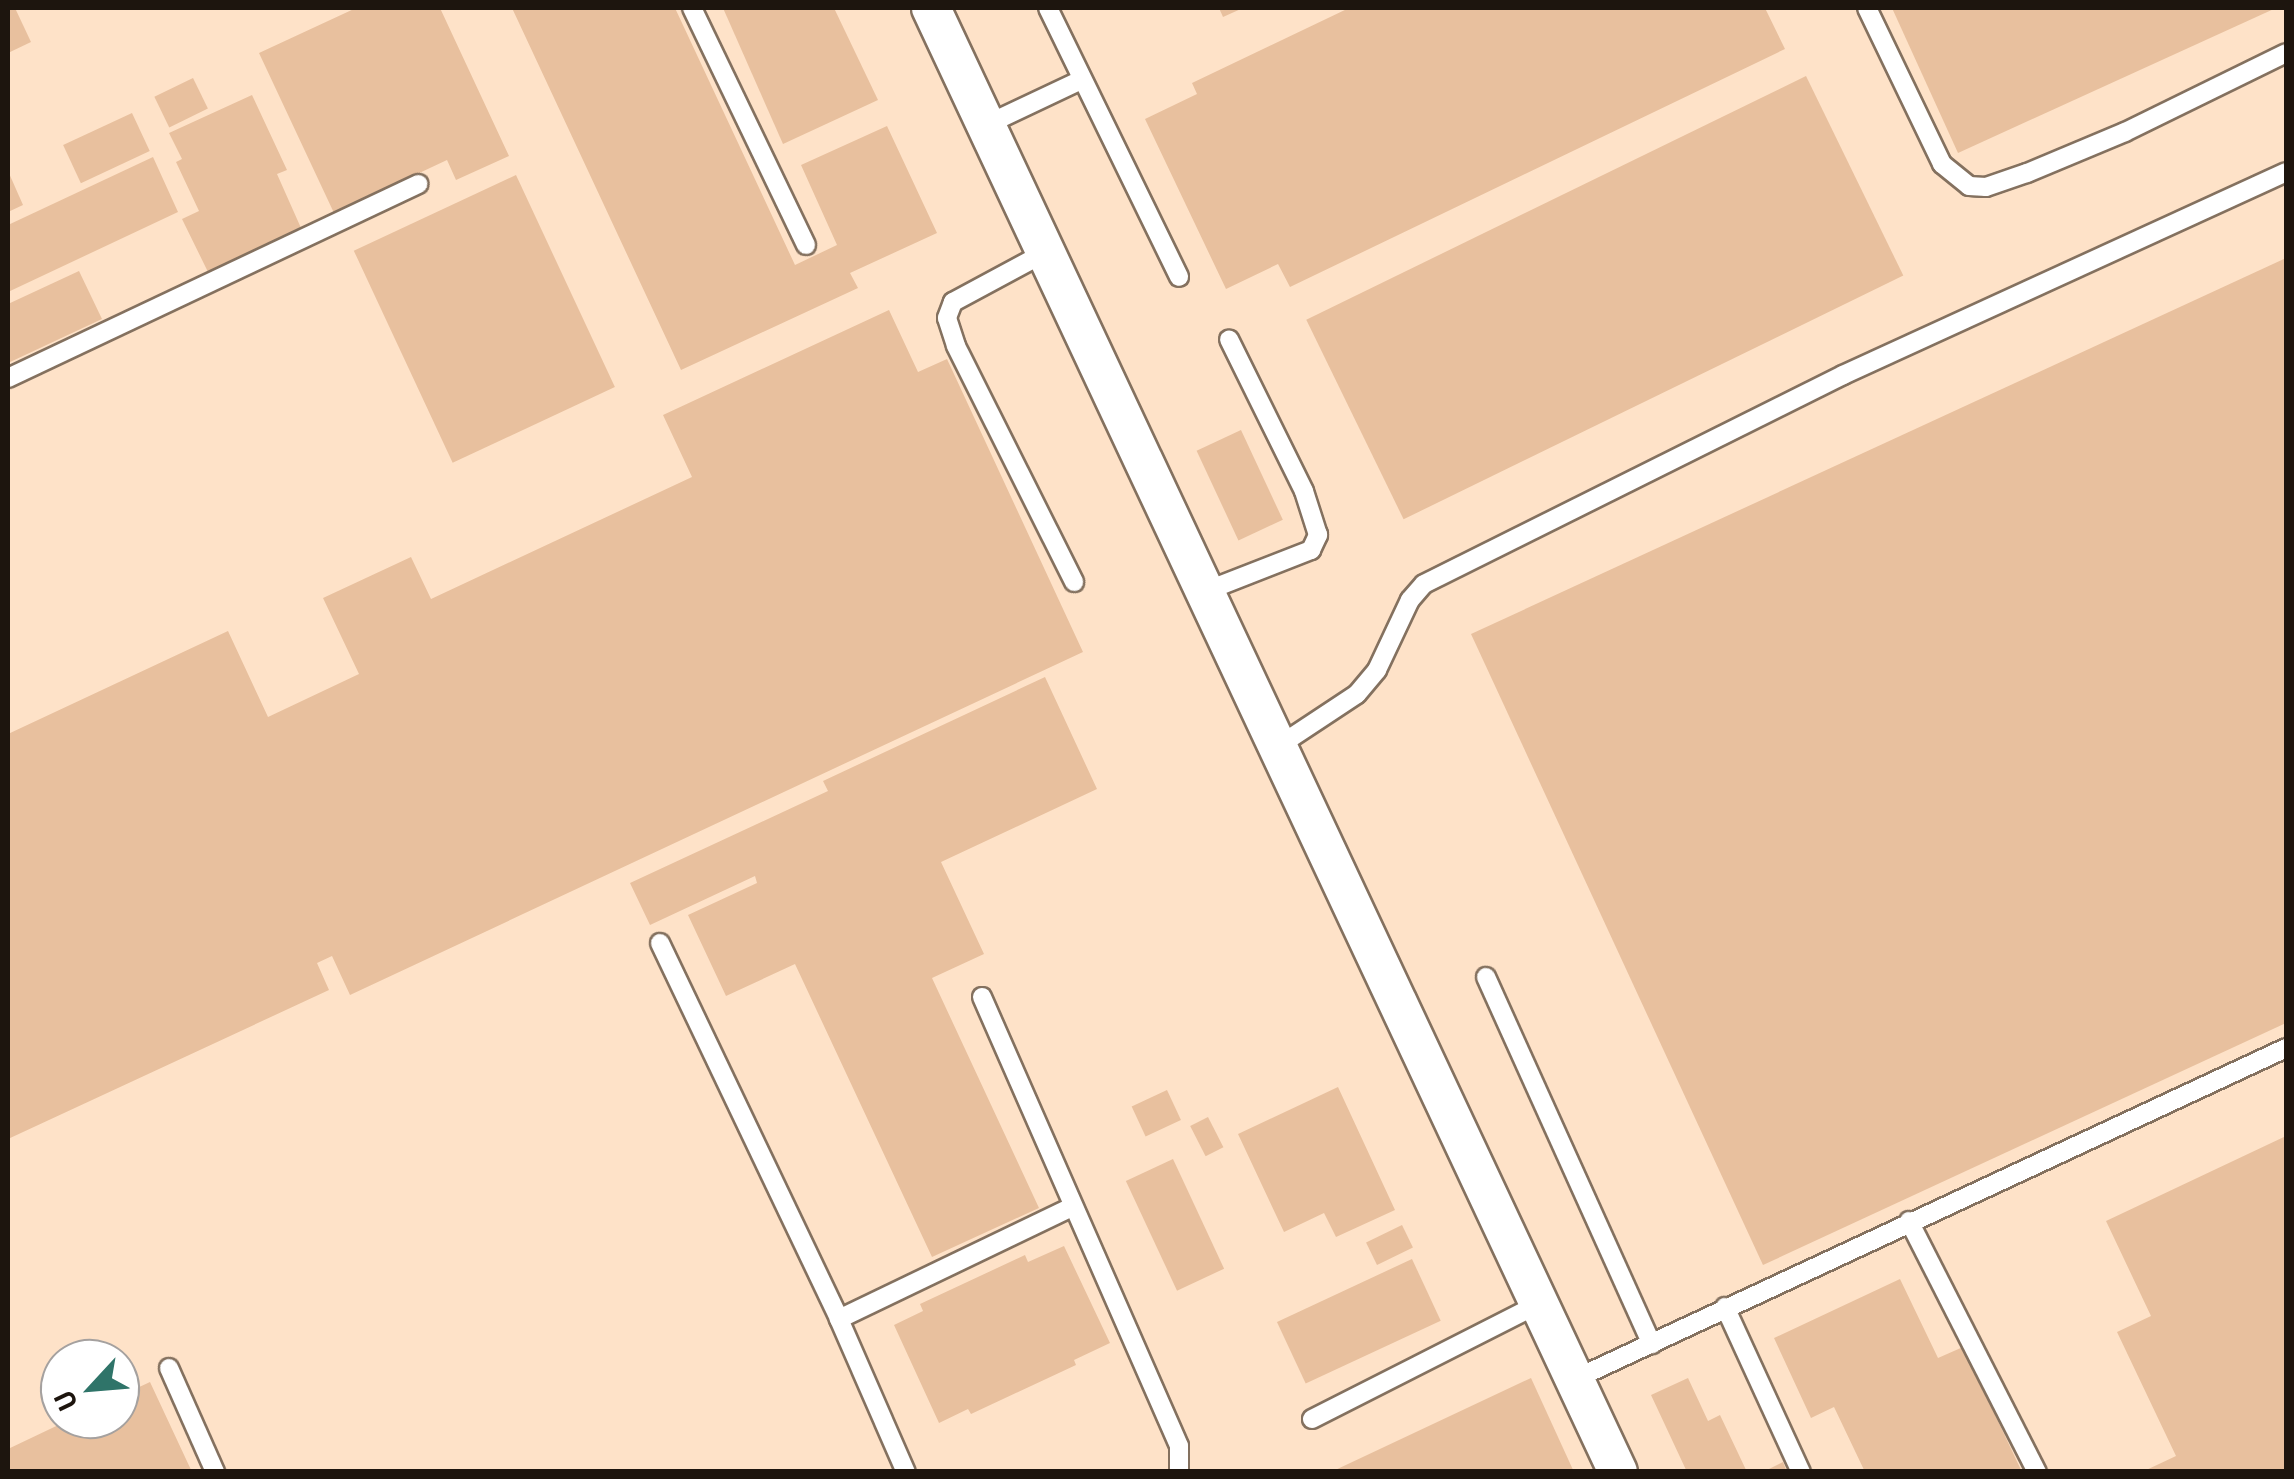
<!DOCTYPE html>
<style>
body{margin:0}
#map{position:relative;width:2294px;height:1479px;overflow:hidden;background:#fef0e4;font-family:Barlow,sans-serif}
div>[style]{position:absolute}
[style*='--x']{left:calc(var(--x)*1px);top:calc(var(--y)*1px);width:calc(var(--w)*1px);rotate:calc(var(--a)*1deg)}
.built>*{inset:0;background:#fee2c8}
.building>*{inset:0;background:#e8c09e;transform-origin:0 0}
.roads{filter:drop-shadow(2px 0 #84715f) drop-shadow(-2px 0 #84715f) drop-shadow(0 2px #84715f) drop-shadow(0 -2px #84715f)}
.service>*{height:18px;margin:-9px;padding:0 9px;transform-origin:9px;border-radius:9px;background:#fff}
.minor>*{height:38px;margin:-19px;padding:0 19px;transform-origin:19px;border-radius:19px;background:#fff}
span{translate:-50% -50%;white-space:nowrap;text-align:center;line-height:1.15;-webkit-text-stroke:8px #fff;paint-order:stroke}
.frame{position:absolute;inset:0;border:10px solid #1d150e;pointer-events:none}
.north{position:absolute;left:40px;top:1339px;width:100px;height:100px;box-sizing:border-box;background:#fff;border:2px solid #a5a19f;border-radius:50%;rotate:244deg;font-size:28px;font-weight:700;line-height:40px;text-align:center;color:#1d150e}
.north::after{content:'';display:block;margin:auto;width:35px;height:45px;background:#2f7469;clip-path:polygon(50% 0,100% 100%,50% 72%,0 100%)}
</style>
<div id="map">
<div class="built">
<div style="clip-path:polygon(evenodd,8px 8px,2286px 8px,2286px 1471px,8px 1472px,8px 8px,60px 1359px,120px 1359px,120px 1419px,60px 1419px,60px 1359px)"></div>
</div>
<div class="building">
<div style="clip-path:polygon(8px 8px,15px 8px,31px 42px,8px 53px)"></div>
<div style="clip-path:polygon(356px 8px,440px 8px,509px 156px,456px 180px,447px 160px,334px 213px,259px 53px)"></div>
<div style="clip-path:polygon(512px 8px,675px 8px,795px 265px,837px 245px,801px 165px,887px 126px,937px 233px,850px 273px,858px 288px,681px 370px)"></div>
<div style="clip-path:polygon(723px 8px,834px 8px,878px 100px,783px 144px)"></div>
<div style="clip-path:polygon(1219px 8px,1243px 8px,1223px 17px)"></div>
<div style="clip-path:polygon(1349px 8px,1765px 8px,1785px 49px,1290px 287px,1278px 264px,1226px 289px,1145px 119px,1197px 94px,1192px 83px)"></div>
<div style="clip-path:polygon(1892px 8px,2276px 8px,1958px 153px)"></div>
<div style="left:1806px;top:76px;width:222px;height:556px;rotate:64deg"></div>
<div style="left:193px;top:78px;width:34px;height:43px;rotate:64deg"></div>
<div style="clip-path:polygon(252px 95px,287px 170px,277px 174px,301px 228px,208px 272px,182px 219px,199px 211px,176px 162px,182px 159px,169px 133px)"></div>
<div style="left:132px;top:113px;width:42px;height:76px;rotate:65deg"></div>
<div style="clip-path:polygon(153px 157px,178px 212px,8px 292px,8px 225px)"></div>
<div style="clip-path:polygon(8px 171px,23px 205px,8px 212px)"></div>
<div style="left:516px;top:175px;width:234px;height:179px;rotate:65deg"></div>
<div style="clip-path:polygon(2286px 258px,2286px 1023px,1763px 1265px,1471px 634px)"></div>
<div style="clip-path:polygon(79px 271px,102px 319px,8px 363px,8px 304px)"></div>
<div style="clip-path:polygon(889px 310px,918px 372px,947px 359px,1083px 652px,350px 995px,332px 956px,317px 963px,329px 990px,8px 1139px,8px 734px,228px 631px,268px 717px,359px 674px,323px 598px,411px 557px,431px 599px,692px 477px,663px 415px)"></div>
<div style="left:1241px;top:430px;width:99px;height:49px;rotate:65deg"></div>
<div style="clip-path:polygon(1045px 677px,1097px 789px,941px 862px,984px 954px,932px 978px,1039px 1208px,932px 1257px,795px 964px,726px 996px,688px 915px,757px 883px,755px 876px,650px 925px,630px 883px,828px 791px,823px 781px)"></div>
<div style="clip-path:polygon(1338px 1087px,1395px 1210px,1336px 1237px,1324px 1213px,1284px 1232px,1238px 1134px)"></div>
<div style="left:1167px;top:1090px;width:33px;height:39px;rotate:65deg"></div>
<div style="left:1208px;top:1117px;width:34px;height:20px;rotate:63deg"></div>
<div style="clip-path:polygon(2286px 1136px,2286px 1472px,2142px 1472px,2176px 1456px,2117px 1332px,2151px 1316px,2106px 1221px)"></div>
<div style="left:1173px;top:1159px;width:121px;height:52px;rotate:65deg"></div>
<div style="left:1402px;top:1225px;width:25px;height:40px;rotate:64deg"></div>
<div style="clip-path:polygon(1064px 1246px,1110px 1343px,1074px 1360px,1076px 1365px,971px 1414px,968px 1409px,939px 1423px,894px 1325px,923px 1311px,920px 1304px,1025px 1255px,1028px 1262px)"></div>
<div style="left:1412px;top:1259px;width:68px;height:149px;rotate:65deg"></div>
<div style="clip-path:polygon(1900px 1279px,1938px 1358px,1963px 1347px,2022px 1472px,1865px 1472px,1834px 1407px,1811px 1418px,1774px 1338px)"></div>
<div style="clip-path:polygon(1531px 1378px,1574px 1472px,1331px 1472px)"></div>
<div style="clip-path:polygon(1688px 1378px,1708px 1421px,1720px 1415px,1747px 1472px,1687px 1472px,1651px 1395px)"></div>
<div style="clip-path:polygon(150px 1382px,192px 1472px,8px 1472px,8px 1449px,71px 1419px,120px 1419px,120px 1396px)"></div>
<div style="clip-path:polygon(1783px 1462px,1787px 1472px,1763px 1472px)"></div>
</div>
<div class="roads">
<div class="service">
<div style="--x:692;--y:8;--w:263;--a:64.3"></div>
<div style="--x:1048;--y:8;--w:299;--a:64"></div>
<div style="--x:1867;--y:8;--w:173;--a:64.3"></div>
<div style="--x:1942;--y:164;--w:35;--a:39"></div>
<div style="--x:1969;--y:186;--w:17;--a:3"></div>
<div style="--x:1986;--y:187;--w:43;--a:-18.9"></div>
<div style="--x:2027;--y:173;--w:106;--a:-22.7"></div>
<div style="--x:2125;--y:132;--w:179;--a:-26.1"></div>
<div style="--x:986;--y:125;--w:105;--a:-25.3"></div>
<div style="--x:1046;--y:252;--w:106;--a:151.7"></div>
<div style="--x:953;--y:302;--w:17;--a:111"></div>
<div style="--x:947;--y:318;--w:29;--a:72"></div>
<div style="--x:956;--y:346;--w:264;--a:63.4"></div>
<div style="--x:8;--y:378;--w:454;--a:-25.3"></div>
<div style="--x:1206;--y:591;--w:113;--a:-21.3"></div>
<div style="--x:1311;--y:550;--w:17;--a:-65"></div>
<div style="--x:1318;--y:535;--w:46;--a:-107.7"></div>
<div style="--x:1304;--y:491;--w:169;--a:-116.3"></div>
<div style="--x:1280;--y:745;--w:92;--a:-33.5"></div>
<div style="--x:1357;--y:694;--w:31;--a:-50"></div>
<div style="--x:1377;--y:670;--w:77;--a:-64.8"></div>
<div style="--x:1410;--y:600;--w:21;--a:-49"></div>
<div style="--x:1424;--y:584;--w:468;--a:-26.5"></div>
<div style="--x:1843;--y:375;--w:487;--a:-24.6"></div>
<div style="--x:660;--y:943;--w:416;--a:64.5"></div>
<div style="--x:839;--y:1319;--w:167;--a:66.4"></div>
<div style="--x:1486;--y:977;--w:403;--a:65.7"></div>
<div style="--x:982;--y:997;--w:490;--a:66.3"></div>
<div style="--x:1179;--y:1446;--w:26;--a:90"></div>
<div style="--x:1909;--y:1221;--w:282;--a:63"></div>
<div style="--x:1725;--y:1307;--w:182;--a:65.3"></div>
<div style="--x:839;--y:1319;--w:259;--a:-25.7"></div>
<div style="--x:169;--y:1368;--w:114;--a:66.1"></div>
<div style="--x:1575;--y:1379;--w:784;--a:-24.96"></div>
<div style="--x:1312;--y:1419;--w:254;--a:-26.9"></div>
</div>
<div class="minor">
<div style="--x:931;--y:8;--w:1617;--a:64.86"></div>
</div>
</div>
<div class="frame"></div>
<div class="north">U</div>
</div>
